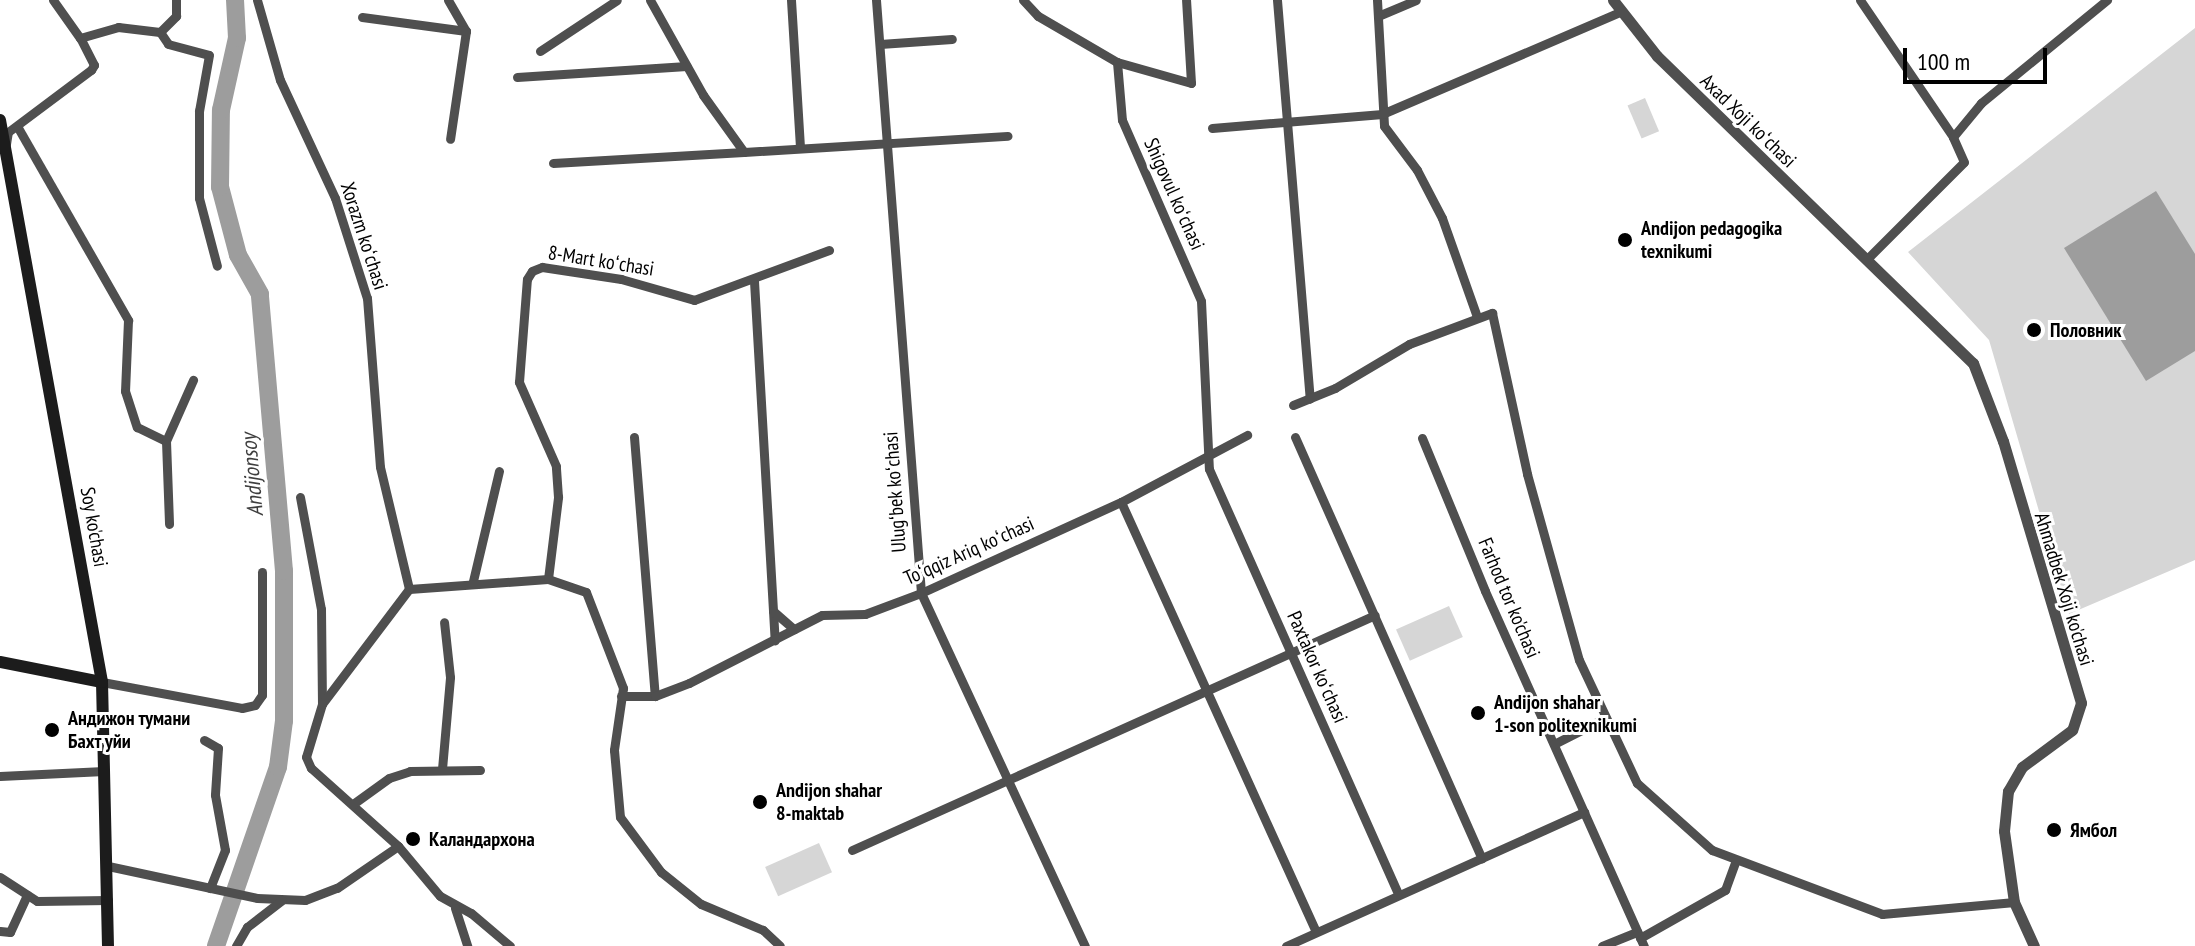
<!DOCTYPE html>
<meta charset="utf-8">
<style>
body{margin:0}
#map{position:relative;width:2195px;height:946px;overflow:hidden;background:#fff;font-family:"PT Sans Narrow",sans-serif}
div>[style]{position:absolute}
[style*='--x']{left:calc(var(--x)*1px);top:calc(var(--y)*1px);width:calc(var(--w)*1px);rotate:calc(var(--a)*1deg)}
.green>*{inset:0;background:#d6d6d6;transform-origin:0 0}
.water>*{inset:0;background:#9d9d9d}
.river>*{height:18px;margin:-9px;padding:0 9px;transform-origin:9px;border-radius:9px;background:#9d9d9d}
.minor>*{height:9px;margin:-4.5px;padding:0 4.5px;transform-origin:4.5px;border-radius:4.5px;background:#4f4f4f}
.tertiary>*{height:11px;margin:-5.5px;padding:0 5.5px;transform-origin:5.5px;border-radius:5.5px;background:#4f4f4f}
.secondary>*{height:12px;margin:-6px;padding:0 6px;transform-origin:6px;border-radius:6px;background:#1c1c1c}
.dots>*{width:22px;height:22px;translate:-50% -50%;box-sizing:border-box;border:4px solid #fff;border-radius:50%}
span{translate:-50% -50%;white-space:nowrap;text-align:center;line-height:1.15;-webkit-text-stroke:6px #fff;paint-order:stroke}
.street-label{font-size:20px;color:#000}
.poi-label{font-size:20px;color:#000;font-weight:700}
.left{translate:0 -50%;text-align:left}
.water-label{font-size:22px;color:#3e3e3e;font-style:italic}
.scale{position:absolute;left:1903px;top:48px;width:144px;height:36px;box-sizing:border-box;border:4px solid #000;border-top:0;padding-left:10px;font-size:24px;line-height:28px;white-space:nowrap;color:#000;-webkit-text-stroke:6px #fff;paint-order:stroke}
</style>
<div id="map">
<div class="green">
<div style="clip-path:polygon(2195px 28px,2195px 560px,2069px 614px,1989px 340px,1908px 252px)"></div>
<div style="left:1645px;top:98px;width:36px;height:19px;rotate:67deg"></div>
<div style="left:1449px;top:606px;width:34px;height:58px;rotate:66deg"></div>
<div style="left:819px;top:843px;width:32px;height:59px;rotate:66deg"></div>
</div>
<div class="water">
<div style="clip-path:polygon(2156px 191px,2195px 254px,2195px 351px,2146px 381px,2064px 248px)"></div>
</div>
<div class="river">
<div style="--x:216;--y:946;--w:189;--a:-70.9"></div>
<div style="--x:278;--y:767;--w:46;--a:-82.6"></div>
<div style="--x:284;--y:721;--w:150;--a:-90"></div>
<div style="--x:284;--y:571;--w:278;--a:-95"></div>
<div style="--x:260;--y:294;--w:45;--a:-119.4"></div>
<div style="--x:238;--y:255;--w:70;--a:-104.8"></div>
<div style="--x:220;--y:187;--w:77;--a:-89.3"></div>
<div style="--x:221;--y:110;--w:74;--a:-77.5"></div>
<div style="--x:237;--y:38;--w:38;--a:-93"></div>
</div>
<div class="minor">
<div style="--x:53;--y:0;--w:47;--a:54.6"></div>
<div style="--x:257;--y:0;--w:83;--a:74"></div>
<div style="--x:280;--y:80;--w:130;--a:65"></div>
<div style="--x:335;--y:198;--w:105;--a:72.3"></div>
<div style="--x:367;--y:298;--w:169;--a:85.6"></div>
<div style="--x:380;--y:467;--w:125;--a:76.6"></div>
<div style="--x:448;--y:0;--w:36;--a:60"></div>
<div style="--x:466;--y:31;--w:109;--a:98.4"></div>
<div style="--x:650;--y:0;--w:109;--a:60.8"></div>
<div style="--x:703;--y:95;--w:70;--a:54.3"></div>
<div style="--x:744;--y:152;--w:264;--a:-3.5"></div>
<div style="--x:791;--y:0;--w:148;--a:86.5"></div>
<div style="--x:876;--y:0;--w:595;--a:85.66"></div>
<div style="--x:921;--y:593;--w:389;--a:65.1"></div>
<div style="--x:1023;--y:0;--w:22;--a:47"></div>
<div style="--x:1038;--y:16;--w:91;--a:30.2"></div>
<div style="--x:1117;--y:62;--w:77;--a:15.8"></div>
<div style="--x:1191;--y:83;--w:83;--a:-93.4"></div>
<div style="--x:1277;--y:0;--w:400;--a:85.3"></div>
<div style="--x:1377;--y:0;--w:126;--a:86.8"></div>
<div style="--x:1384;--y:126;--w:55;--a:53.1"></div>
<div style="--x:1417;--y:170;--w:54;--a:62.5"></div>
<div style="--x:1442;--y:218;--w:105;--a:70.5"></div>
<div style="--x:1860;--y:0;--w:166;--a:55.8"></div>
<div style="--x:1378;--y:16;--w:41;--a:-22.8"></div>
<div style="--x:362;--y:17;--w:105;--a:7.7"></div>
<div style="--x:160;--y:32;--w:14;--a:56"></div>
<div style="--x:168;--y:44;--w:42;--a:15"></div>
<div style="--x:209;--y:55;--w:57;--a:100.1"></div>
<div style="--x:199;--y:111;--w:87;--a:90"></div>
<div style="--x:199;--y:198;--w:70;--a:75.2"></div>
<div style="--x:880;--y:44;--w:72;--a:-4"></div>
<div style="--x:540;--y:51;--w:92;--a:-33.5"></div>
<div style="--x:1117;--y:62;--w:58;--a:85.1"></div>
<div style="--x:1122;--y:120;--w:197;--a:66.4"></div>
<div style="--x:1201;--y:301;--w:168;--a:87.3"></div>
<div style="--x:1209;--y:469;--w:465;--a:66"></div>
<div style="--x:517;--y:77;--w:170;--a:-3.7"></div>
<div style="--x:17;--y:126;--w:224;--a:60.2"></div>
<div style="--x:128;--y:320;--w:71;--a:92.4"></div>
<div style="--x:125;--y:391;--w:38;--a:72"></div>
<div style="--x:137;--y:427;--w:32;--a:26"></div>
<div style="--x:166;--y:441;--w:83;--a:87.9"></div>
<div style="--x:1212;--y:128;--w:171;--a:-4.7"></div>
<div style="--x:1382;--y:114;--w:259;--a:-23.2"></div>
<div style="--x:6;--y:144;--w:12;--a:-81"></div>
<div style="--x:8;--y:132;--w:104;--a:-36.8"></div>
<div style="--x:91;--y:70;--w:6;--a:-59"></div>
<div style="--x:94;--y:65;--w:30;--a:-117"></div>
<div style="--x:80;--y:38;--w:40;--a:-16"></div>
<div style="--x:118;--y:27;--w:42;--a:6.8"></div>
<div style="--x:160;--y:32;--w:23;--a:-45"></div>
<div style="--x:176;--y:16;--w:16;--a:-90"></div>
<div style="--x:553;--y:163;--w:191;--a:-3.3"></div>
<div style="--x:1869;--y:257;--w:134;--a:-45"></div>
<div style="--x:1964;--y:162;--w:27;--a:-114"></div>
<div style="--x:1953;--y:137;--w:44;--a:-50.5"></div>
<div style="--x:1981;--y:103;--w:163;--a:-39.3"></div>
<div style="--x:754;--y:281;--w:360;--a:86.7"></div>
<div style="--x:1293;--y:405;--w:45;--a:-22"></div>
<div style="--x:1335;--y:388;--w:86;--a:-30.7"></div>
<div style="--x:1409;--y:344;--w:89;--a:-20.5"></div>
<div style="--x:1492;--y:313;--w:165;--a:77.7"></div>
<div style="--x:1527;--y:474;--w:193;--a:74.4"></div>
<div style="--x:1579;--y:660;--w:136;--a:64.8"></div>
<div style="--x:1637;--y:783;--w:101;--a:41.8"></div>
<div style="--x:1712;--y:850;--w:182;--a:20.6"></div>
<div style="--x:1882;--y:914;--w:133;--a:-5.2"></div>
<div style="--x:634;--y:437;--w:260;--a:85.4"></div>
<div style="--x:1295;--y:437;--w:461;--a:66.1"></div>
<div style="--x:1422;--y:438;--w:165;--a:67.6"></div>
<div style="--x:1485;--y:591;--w:389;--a:65.9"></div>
<div style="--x:166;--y:441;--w:67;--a:-66.1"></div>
<div style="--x:300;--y:497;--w:114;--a:79.4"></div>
<div style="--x:321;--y:609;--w:95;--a:89.4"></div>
<div style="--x:1121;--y:502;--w:471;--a:65.6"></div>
<div style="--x:548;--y:579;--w:83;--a:-83"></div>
<div style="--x:558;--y:497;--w:31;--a:-94"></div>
<div style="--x:556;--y:466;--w:92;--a:-113.8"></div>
<div style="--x:519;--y:382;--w:103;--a:-85.6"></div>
<div style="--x:527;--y:279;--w:9;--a:-58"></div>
<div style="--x:532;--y:271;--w:11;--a:-22"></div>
<div style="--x:542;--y:267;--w:80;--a:8.6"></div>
<div style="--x:621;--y:279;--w:76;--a:16"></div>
<div style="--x:694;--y:300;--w:144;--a:-20.3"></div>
<div style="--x:473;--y:581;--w:113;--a:-76.7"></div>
<div style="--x:409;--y:589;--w:139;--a:-4.1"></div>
<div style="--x:548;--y:579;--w:40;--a:18.9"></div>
<div style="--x:586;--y:592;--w:103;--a:68.9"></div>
<div style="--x:623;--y:688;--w:63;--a:98.3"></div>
<div style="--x:614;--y:750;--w:67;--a:84.9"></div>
<div style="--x:620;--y:817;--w:69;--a:53.3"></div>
<div style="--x:661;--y:872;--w:51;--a:38.7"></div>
<div style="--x:701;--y:904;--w:67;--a:22.8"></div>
<div style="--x:763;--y:930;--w:23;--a:43"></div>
<div style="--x:409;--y:589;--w:144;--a:127.1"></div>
<div style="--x:322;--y:704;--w:55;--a:106.8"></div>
<div style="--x:306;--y:757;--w:12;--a:66"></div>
<div style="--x:311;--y:768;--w:117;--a:41.9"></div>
<div style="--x:398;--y:846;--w:65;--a:50"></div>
<div style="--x:440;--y:896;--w:35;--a:29"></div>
<div style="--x:471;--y:913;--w:51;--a:40.2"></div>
<div style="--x:773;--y:611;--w:28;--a:41"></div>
<div style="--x:102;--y:682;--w:142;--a:10.5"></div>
<div style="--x:242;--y:708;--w:13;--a:-13"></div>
<div style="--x:255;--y:705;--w:12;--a:-55"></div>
<div style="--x:262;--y:695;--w:123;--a:-90"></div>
<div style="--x:621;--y:696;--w:34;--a:0"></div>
<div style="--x:655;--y:696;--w:36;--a:-21"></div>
<div style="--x:689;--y:683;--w:149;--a:-27.1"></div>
<div style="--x:822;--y:615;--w:43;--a:-1.3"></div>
<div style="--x:865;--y:614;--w:60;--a:-20.6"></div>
<div style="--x:921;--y:593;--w:220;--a:-24.5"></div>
<div style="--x:1121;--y:502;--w:143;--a:-28"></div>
<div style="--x:204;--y:740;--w:16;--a:30"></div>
<div style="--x:218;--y:748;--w:47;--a:93.7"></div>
<div style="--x:215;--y:795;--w:56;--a:79.7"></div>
<div style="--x:225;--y:850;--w:41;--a:111.5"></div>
<div style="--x:1554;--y:744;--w:57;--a:-27"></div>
<div style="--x:442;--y:769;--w:92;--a:-85"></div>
<div style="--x:450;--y:677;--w:55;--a:-96.2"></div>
<div style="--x:0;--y:776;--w:104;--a:-2.8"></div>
<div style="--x:353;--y:804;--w:44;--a:-35.8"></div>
<div style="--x:389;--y:778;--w:22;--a:-18"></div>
<div style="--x:410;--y:771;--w:70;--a:-0.8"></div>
<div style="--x:852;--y:850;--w:573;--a:-24.2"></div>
<div style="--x:108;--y:866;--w:152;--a:12.1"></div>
<div style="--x:257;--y:898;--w:48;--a:2.4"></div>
<div style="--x:305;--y:900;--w:34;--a:-21"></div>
<div style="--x:337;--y:888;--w:74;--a:-34.5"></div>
<div style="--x:0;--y:877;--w:44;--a:33"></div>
<div style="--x:37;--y:901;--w:71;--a:-0.8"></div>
<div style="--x:455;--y:908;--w:40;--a:72"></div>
<div style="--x:0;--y:931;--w:10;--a:6"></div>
<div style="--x:10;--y:932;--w:41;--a:-65.3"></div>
<div style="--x:1640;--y:938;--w:98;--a:-29.5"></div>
<div style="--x:1725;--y:890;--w:32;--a:-70"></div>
<div style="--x:236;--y:946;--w:22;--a:-60"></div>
<div style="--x:247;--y:927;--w:44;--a:-37.6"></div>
<div style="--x:1286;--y:946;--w:327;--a:-24.2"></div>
<div style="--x:1602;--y:946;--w:38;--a:-22"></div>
</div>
<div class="tertiary">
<div style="--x:1613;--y:0;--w:71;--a:51.8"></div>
<div style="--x:1657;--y:56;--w:441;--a:44.2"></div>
<div style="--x:1973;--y:363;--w:84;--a:69"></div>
<div style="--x:2003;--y:441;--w:273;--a:73.4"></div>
<div style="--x:2081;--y:703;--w:28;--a:108"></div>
<div style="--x:2072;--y:730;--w:62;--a:143.5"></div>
<div style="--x:2022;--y:767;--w:28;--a:120"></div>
<div style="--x:2008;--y:791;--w:40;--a:95.7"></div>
<div style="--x:2004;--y:831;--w:72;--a:82"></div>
<div style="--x:2014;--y:902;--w:48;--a:65.6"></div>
</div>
<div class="secondary">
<div style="--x:0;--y:120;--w:571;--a:79.71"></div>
<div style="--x:102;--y:682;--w:264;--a:88.7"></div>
<div style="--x:0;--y:662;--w:104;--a:11.1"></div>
</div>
<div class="dots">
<div style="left:1625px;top:240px;background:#000"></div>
<div style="left:2034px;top:330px;background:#000"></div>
<div style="left:1478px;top:713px;background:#000"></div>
<div style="left:52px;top:730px;background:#000"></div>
<div style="left:760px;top:802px;background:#000"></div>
<div style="left:2054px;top:830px;background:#000"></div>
<div style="left:413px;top:839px;background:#000"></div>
</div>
<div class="street-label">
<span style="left:1748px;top:121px;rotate:44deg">Axad Xoji koʻchasi</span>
<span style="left:1174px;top:194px;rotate:66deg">Shigovul koʻchasi</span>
<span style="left:364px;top:236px;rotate:72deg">Xorazm koʻchasi</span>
<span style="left:601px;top:261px;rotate:9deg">8-Mart koʻchasi</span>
<span style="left:895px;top:492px;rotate:-94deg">Ulugʻbek koʻchasi</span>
<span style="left:94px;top:527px;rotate:80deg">Soy ko'chasi</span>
<span style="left:969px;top:551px;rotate:-24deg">Toʻqqiz Ariq koʻchasi</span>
<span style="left:2064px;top:589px;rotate:73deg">Ahmadbek Xoji ko'chasi</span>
<span style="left:1509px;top:598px;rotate:67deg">Farhod tor ko'chasi</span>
<span style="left:1317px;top:667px;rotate:66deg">Paxtakor koʻchasi</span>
</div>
<div class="poi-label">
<span class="left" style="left:1641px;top:240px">Andijon pedagogika<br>texnikumi</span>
<span class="left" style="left:2050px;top:330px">Половник</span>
<span class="left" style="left:1494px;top:714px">Andijon shahar<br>1-son politexnikumi</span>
<span class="left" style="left:68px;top:730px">Андижон тумани<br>Бахт уйи</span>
<span class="left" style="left:776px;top:802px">Andijon shahar<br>8-maktab</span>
<span class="left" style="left:2070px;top:830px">Ямбол</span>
<span class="left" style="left:429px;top:839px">Каландархона</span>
</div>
<div class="water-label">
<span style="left:252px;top:475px;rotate:-95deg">Andijonsoy</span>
</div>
<div class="scale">100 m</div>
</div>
